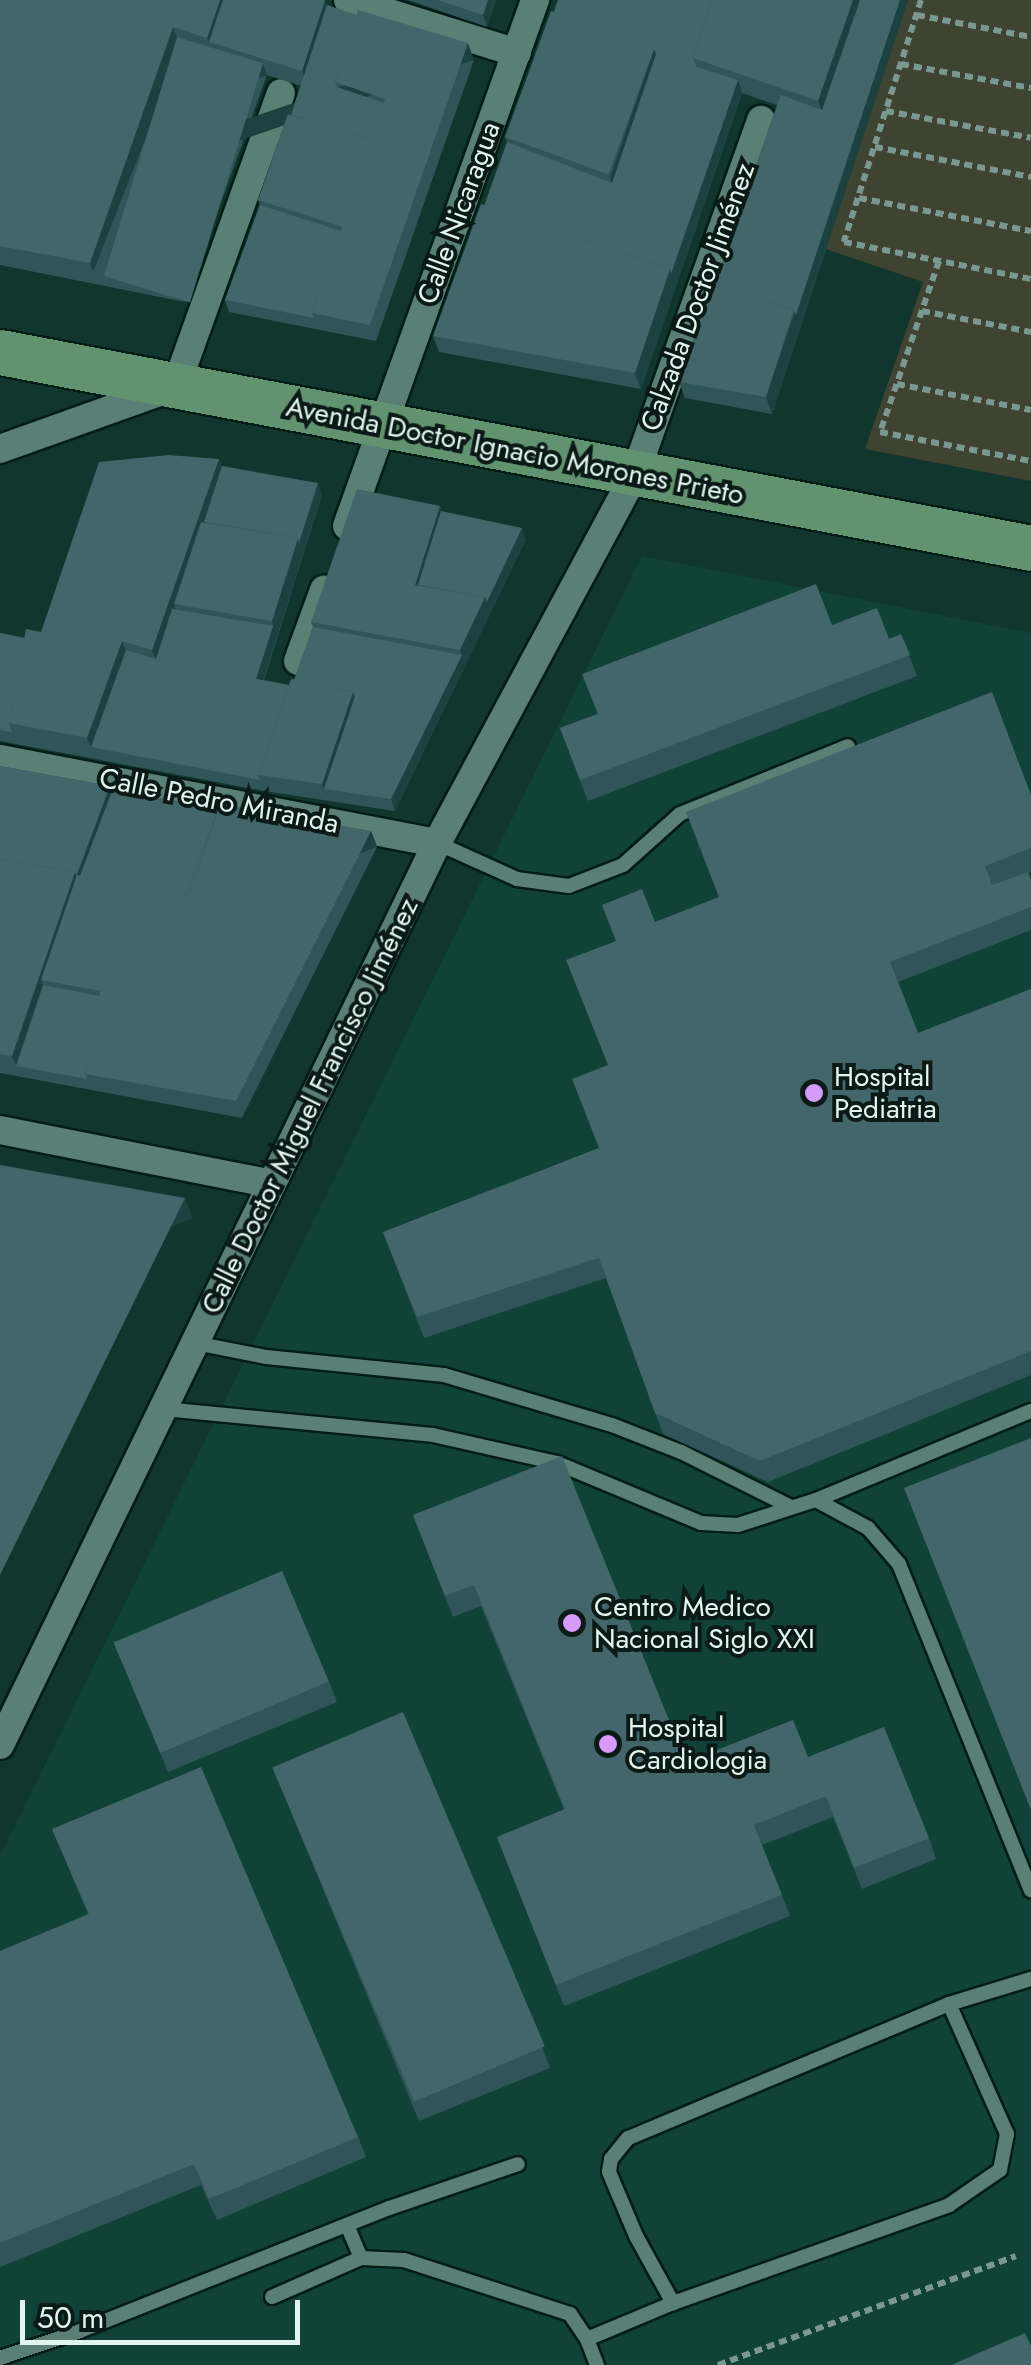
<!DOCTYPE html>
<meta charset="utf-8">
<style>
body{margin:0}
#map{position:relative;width:1031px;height:2365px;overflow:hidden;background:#11362e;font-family:Jost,sans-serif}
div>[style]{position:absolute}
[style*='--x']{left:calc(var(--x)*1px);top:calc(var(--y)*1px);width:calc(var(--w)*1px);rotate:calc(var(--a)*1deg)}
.built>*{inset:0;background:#104238}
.green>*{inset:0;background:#3e4431}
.path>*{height:6px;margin-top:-3px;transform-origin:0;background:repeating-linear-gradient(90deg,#7a9790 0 8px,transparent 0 13px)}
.roads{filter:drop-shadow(2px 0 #021c16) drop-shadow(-2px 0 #021c16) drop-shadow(0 2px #021c16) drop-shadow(0 -2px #021c16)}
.service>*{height:14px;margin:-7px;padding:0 7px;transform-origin:7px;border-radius:7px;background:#5a7f75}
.minor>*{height:28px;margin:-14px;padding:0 14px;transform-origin:14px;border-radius:14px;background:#5a7f75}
.primary>*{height:45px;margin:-22.5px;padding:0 22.5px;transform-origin:22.5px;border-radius:22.5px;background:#619371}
.wall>*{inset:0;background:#2f5558}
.shaded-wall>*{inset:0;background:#1b4141;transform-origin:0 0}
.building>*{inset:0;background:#426669;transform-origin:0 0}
.dots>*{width:28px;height:28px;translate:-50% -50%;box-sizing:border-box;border:5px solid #0b1a16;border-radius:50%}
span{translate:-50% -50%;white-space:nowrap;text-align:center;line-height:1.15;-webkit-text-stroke:8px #0b1a16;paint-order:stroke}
.street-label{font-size:28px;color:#e1f5ef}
.poi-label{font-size:28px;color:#e1f5ef}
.left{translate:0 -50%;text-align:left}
.scale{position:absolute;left:20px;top:2300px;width:280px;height:45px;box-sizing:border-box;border:5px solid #e1f5ef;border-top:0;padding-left:12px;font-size:30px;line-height:35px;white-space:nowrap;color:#e1f5ef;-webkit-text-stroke:8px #0b1a16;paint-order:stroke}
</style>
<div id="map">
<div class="built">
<div style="clip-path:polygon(642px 556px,1031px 633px,1031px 2365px,0 2365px,0 1856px)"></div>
</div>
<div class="green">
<div style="clip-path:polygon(908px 0,1031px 0,1031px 481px,865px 449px,923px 282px,826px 249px)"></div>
</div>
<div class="path">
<div style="--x:921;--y:0;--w:254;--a:107.7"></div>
<div style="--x:844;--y:242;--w:191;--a:11.2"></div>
<div style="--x:917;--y:15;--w:116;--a:10.9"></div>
<div style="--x:901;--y:64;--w:132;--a:10.5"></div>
<div style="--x:886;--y:111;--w:147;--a:10.5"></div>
<div style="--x:875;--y:147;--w:159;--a:10.9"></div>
<div style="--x:859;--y:198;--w:175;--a:10.9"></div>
<div style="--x:939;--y:261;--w:181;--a:109"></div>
<div style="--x:880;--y:432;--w:154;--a:10.9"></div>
<div style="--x:922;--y:311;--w:111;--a:10.9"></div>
<div style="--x:897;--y:384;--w:136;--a:11"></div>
<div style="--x:718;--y:2365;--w:317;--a:-20.1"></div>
</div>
<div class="roads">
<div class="service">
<div style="--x:437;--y:843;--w:88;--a:24.2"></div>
<div style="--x:517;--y:879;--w:52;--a:7.7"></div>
<div style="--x:569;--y:886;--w:58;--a:-21.3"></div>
<div style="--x:623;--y:865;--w:76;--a:-41.8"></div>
<div style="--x:680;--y:814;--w:181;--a:-22"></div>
<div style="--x:195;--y:1343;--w:72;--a:11.2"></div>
<div style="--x:266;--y:1357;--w:179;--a:5.8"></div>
<div style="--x:444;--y:1375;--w:175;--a:16.6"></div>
<div style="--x:612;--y:1425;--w:74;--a:21.4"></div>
<div style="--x:681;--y:1452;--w:121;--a:26.6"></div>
<div style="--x:163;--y:1409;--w:271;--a:5.5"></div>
<div style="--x:433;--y:1435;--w:127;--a:12.7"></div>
<div style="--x:557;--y:1463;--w:156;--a:22.6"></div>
<div style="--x:701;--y:1523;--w:37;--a:3"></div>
<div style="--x:738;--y:1525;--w:82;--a:-17.8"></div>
<div style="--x:816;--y:1500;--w:233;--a:-22.5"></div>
<div style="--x:816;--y:1500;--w:59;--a:28.3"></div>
<div style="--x:868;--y:1528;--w:48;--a:49.3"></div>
<div style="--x:899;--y:1564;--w:352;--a:68"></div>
<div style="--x:949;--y:2004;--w:86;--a:-17"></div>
<div style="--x:347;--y:2225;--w:36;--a:67"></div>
<div style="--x:272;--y:2297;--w:97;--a:-23.7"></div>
<div style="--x:361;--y:2258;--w:43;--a:2.7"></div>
<div style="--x:404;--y:2260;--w:175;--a:18"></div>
<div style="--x:570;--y:2314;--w:30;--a:56"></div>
<div style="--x:587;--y:2339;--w:28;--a:69"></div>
<div style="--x:587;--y:2339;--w:93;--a:-22.7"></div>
<div style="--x:673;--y:2303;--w:293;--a:-19.5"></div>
<div style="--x:949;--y:2205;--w:62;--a:-34.5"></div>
<div style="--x:1000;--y:2170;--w:37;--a:-79"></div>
<div style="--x:1007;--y:2134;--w:142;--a:-114"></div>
<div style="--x:949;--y:2004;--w:348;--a:157.3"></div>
<div style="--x:628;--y:2138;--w:27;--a:129"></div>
<div style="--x:611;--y:2159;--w:13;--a:99"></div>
<div style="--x:609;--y:2172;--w:69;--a:67.1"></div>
<div style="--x:636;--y:2236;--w:77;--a:61.1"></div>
<div style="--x:0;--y:2358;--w:84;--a:-18.6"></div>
<div style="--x:80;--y:2331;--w:333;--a:-21.7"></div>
<div style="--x:389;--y:2208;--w:136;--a:-18.8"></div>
</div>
<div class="minor">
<div style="--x:348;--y:0;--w:177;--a:17.4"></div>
<div style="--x:0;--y:449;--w:187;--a:-19.7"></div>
<div style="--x:176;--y:386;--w:311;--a:-70.3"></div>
<div style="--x:347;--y:526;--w:559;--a:-70.33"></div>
<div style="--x:298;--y:661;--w:76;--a:-69.9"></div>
<div style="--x:0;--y:759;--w:445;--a:10.9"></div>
<div style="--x:0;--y:1130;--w:277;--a:11.2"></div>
<div style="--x:0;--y:1745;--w:1002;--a:-64.15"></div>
<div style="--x:437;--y:843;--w:419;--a:-61.8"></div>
<div style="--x:635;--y:474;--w:376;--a:-70.4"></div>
</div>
<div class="primary">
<div style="--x:0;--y:352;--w:1049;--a:10.76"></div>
</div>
</div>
<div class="wall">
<div style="clip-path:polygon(0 0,327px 5px,474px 60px,376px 341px,229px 312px,225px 300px,260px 205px,258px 200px,301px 86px,267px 75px,185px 302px,0 265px)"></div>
<div style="clip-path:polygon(408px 0,496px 0,487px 27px)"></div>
<div style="clip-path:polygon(558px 0,908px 0,772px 414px,685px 398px,679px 382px,716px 282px,777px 105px,742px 93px,641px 389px,439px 352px,433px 336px,484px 206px,507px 142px,505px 137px)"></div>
<div style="clip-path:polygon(219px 459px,222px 468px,318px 483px,322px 495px,264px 680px,289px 685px,294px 680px,313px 627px,311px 622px,441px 511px,526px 539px,395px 811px,264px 791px,0 741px,0 633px,25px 638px,41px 632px)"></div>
<div style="clip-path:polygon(832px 625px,889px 639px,901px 634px,917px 676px,588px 801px,560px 728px)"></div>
<div style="clip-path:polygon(0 766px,110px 786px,112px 791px,371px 831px,377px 847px,242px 1118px,0 1073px)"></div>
<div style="clip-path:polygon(1031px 795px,1031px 872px,1028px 873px,1031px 880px,1031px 930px,898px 982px,918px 1033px,1031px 989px,1031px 1375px,768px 1482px,663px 1434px,606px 1278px,424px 1338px,383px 1232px,599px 1148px,608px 1066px,616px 941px,655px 922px)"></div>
<div style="clip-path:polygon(413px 1515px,686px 1762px,808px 1757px,929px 1838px,936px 1859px,862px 1889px,833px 1817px,762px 1845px,790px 1916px,564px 2006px,497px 1837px,564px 1810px,481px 1606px,453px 1617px)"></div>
<div style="clip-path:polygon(113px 1641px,329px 1681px,337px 1702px,168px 1772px)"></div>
<div style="clip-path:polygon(272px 1766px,542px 2047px,550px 2068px,419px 2121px)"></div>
<div style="clip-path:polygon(52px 1829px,358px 2137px,366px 2157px,217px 2220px,201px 2185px,0 2267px,0 1951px,88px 1914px)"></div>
</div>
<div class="shaded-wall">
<div style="clip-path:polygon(220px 0,234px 0,209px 42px,207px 38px)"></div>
<div style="clip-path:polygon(325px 0,331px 17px,308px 88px,302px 71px)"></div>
<div style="clip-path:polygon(488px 0,496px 0,487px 27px,483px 15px)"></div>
<div style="clip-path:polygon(853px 0,868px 0,826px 121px,818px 101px)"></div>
<div style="clip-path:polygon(900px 0,908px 0,772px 414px,766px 397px)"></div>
<div style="clip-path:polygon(173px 27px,181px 48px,93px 272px,97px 284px,90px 263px)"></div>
<div style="left:468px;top:43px;width:18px;height:299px;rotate:71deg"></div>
<div style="clip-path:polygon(654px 49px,660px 66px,616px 194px,610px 178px)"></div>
<div style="left:263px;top:64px;width:12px;height:241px;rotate:70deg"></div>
<div style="clip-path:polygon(738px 80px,742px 92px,641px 389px,635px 373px,670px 269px)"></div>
<div style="clip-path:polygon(219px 459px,226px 479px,174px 604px,178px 617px,160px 670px,152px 650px)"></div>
<div style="clip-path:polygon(318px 483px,322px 495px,260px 690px,256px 679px,273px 626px,272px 621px,298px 538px)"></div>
<div style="clip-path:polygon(440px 506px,446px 522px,424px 591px,415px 585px)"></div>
<div style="clip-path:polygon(522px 528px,526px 539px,395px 811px,391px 799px,462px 655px,460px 650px,485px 597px)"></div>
<div style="clip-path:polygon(122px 641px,130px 662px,91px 747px,87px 738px)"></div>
<div style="clip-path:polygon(353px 692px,359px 708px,324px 789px,322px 784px)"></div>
<div style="clip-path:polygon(110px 786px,116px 802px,41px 980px,47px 997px,16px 1066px,12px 1056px,75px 872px)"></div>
<div style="left:371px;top:831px;width:17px;height:302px;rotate:69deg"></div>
<div style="left:185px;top:1198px;width:22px;height:420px;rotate:69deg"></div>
</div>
<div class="building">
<div style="clip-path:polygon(0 0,220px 0,207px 38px,173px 27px,90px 263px,0 246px)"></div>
<div style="clip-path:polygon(223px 0,325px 0,302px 71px,209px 42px)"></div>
<div style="clip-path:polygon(438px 0,488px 0,483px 15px)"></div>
<div style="clip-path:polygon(558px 0,712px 0,693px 58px,697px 67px,738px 80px,671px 274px,670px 269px,587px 240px,585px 244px,484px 206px,507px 142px,612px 183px,656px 54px,654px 49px,554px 12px)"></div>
<div style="clip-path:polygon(712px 0,853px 0,818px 101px,693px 58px)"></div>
<div style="clip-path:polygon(860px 0,900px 0,796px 315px,794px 310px,716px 282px,781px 95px,822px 110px)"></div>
<div style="clip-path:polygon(327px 5px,357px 15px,335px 82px,337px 87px,384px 103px,371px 140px,291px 115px)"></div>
<div style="clip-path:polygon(358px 10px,468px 43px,370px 325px,312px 313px,342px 227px,258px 200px,288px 114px,371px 140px,385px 99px,335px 82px)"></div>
<div style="left:551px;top:11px;width:110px;height:134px;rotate:20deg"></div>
<div style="left:177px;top:37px;width:90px;height:250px;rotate:17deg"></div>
<div style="clip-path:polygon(481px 204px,585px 244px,587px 240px,670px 269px,635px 373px,433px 336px)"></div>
<div style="clip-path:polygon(260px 205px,341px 231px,312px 313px,314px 318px,225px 300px)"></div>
<div style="clip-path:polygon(713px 281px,794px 310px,766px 397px,679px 382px)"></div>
<div style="clip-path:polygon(168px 455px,219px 459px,152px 650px,122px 641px,87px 738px,9px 723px,26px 629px,41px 632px,99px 462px)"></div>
<div style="clip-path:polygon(222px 466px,318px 483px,299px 543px,298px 538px,204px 522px)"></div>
<div style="clip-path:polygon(357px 489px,440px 506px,415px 585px,485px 597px,460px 650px,311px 622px)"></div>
<div style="clip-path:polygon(441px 511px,522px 528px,487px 602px,485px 597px,418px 585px)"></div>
<div style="clip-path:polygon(201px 522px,298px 538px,272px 621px,174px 604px)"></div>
<div style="clip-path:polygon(816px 584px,832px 625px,877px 608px,889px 639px,901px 634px,910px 655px,580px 780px,560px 728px,598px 714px,582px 674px)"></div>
<div style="clip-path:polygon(172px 609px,273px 626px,256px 679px,289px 685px,258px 775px,260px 780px,91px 747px,126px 650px,156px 659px)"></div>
<div style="clip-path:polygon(313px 627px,462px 655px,391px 799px,324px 789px,355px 696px,353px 692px,294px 680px)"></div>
<div style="clip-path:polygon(0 633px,25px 638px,9px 723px,12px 732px,0 730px)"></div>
<div style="clip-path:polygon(291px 679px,353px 692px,322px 784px,258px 775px)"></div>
<div style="clip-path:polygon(992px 692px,1031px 795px,1031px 848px,985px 866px,992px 885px,1028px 872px,1031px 880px,1031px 907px,890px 962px,918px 1033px,1031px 989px,1031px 1351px,760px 1461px,655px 1413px,599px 1258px,417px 1317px,383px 1232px,599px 1148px,572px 1079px,608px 1065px,566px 960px,616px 941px,602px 905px,642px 889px,655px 922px,719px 897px,686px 812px)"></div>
<div style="clip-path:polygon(0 766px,110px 786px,76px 877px,75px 872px,0 859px)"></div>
<div style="clip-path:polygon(112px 791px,218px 808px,188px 895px,80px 876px)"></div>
<div style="clip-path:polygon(220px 804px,371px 831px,236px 1101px,85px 1074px,100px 991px,41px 980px,77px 875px,188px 895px)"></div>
<div style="clip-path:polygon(0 859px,75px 872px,12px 1056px,0 1054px)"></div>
<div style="clip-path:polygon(43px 985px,100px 996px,85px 1074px,87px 1079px,16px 1066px)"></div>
<div style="clip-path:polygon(0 1165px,185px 1198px,0 1575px)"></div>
<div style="clip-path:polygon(1031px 1438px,1031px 1810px,904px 1488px)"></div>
<div style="clip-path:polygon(562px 1456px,686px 1762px,793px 1720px,808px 1757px,884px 1727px,929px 1838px,854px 1868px,826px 1796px,754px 1825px,782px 1895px,556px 1985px,497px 1837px,565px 1809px,474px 1585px,445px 1596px,413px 1515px)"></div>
<div style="left:282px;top:1571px;width:120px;height:183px;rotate:67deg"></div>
<div style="left:403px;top:1712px;width:363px;height:142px;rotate:67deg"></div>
<div style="clip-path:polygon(201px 1767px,358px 2137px,209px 2199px,194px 2164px,0 2243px,0 1951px,89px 1914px,52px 1829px)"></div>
<div style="clip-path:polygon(1025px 2333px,1031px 2346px,1031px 2365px,951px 2365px)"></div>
</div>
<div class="dots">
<div style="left:814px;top:1093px;background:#d69bfa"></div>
<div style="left:572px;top:1623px;background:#d69bfa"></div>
<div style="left:608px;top:1744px;background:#d69bfa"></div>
</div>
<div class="street-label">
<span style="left:459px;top:213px;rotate:-70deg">Calle Nicaragua</span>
<span style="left:698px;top:297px;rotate:-70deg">Calzada Doctor Jiménez</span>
<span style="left:515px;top:451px;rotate:11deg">Avenida Doctor Ignacio Morones Prieto</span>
<span style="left:219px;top:801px;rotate:11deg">Calle Pedro Miranda</span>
<span style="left:310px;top:1106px;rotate:-64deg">Calle Doctor Miguel Francisco Jiménez</span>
</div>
<div class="poi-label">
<span class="left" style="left:834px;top:1093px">Hospital<br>Pediatria</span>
<span class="left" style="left:594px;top:1623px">Centro Medico<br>Nacional Siglo XXI</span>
<span class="left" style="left:628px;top:1744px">Hospital<br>Cardiologia</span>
</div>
<div class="scale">50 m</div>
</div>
